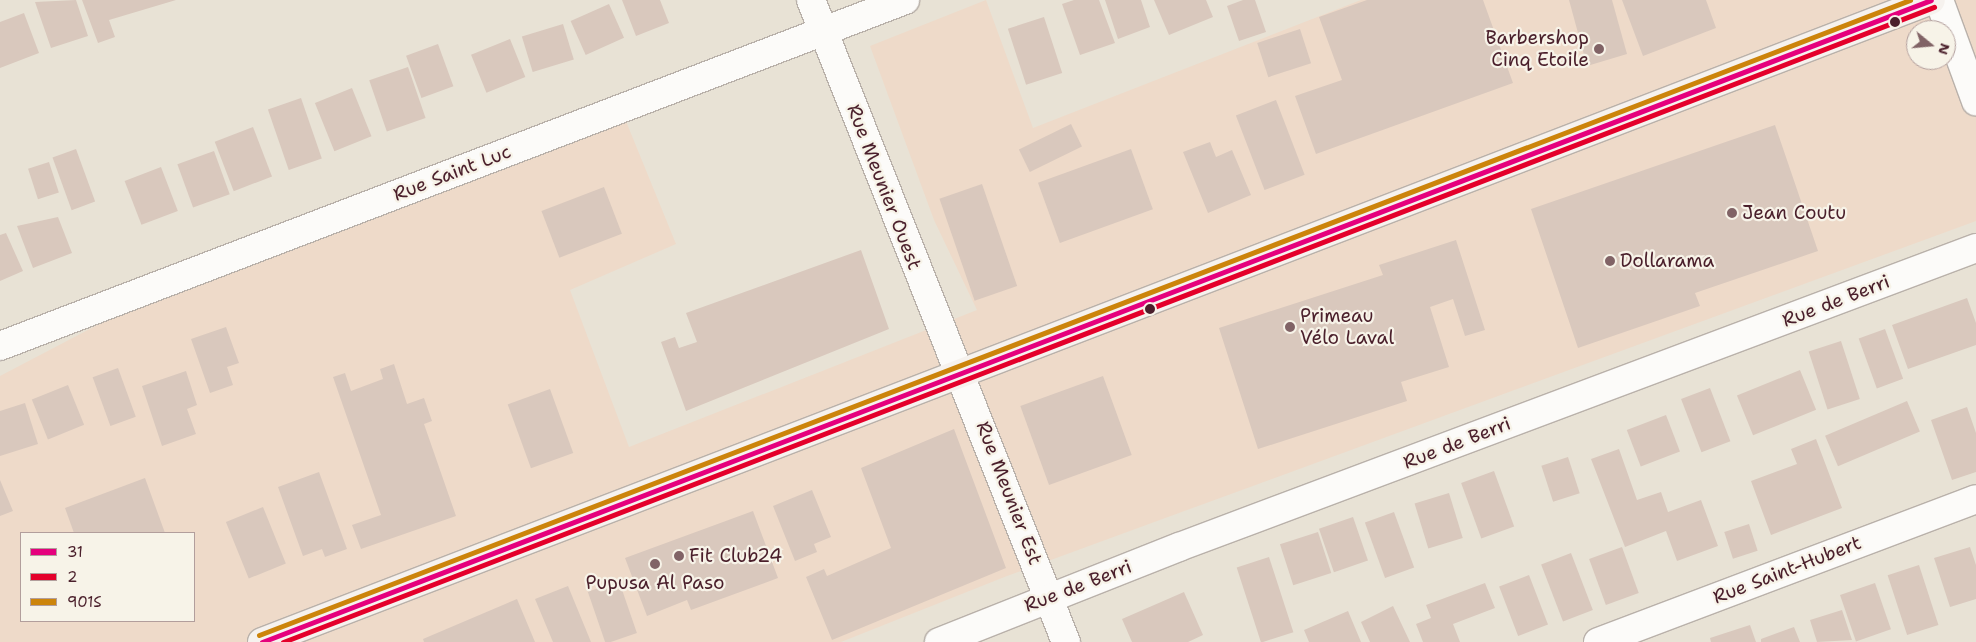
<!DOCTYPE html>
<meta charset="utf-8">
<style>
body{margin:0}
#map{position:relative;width:1976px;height:642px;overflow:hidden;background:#e8e2d5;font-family:"Shantell Sans",sans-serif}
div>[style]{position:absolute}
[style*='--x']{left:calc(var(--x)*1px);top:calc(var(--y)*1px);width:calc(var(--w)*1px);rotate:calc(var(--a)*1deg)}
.built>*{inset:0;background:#eedac9}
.building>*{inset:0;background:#d9c8bd;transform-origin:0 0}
.roads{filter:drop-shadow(1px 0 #b9b1aa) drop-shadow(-1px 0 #b9b1aa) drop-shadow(0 1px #b9b1aa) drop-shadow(0 -1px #b9b1aa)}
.minor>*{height:28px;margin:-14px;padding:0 14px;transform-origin:14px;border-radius:14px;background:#fcfbf9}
.secondary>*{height:28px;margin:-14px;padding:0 14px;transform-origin:14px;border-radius:14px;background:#f6f2ee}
.bus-1>*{height:5px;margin:-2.5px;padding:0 2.5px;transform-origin:2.5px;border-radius:2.5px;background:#e5007d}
.bus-2>*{height:5px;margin:-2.5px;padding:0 2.5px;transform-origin:2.5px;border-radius:2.5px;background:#e4002b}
.bus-3>*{height:5px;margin:-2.5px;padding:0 2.5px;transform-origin:2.5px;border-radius:2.5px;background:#cc840b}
.dots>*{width:14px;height:14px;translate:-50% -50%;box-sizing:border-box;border:2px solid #f7f3e8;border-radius:50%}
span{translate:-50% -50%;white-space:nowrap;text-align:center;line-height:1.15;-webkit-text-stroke:4.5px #f7f3e8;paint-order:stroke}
.poi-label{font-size:19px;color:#4a1f2b}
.right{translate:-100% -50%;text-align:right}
.left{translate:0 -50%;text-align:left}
.street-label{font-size:19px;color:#4a1f2b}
.legend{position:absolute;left:20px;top:532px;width:175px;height:90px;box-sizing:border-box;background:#f7f3e8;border:1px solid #b29e9c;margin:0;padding:6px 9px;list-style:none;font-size:15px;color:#4a1f2b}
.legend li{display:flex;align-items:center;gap:10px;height:25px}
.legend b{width:25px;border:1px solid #b29e9c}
.north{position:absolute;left:1906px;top:20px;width:50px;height:50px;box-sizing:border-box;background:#f7f3e8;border:1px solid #b29e9c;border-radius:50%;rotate:107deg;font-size:14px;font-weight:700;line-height:20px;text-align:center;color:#4a1f2b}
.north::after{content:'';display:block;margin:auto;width:18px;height:22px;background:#816366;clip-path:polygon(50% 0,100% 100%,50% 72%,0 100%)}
</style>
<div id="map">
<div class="built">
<div style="clip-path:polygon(evenodd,986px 0,1033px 128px,1361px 0,1976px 0,1976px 221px,1007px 576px,841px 642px,0 642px,0 376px,214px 264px,621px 109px,676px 244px,570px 290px,629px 447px,977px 310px,934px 220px,870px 46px,986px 0,1916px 30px,1946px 30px,1946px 60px,1916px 60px,1916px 30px,986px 0,21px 533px,194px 533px,194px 621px,21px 621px,21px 533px)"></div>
</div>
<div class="building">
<div style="clip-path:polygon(76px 0,88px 36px,51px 48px,35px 2px)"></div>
<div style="clip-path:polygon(82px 0,176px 0,109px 20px,115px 37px,98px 43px)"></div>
<div style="clip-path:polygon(622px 0,660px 0,669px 23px,636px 36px)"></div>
<div style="clip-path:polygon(1074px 0,1099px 0,1115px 43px,1080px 55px,1062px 4px)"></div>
<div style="clip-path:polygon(1105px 0,1141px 0,1150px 27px,1118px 39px)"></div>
<div style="clip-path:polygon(1154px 0,1206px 0,1213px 17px,1169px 35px)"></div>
<div style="clip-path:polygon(1243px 0,1255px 0,1266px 32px,1239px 41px,1227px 6px)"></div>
<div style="clip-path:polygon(1367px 0,1483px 0,1513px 83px,1316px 154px,1295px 96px,1342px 80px,1319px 17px)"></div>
<div style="clip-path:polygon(1569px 0,1612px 0,1627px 54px,1587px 66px)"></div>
<div style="clip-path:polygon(1622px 0,1706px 0,1716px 28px,1643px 56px)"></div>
<div style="left:609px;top:4px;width:37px;height:42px;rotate:66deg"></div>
<div style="clip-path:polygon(24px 13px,39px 53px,0 68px,0 22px)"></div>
<div style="left:1044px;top:17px;width:59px;height:38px;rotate:72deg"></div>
<div style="left:563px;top:24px;width:37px;height:43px;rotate:73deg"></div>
<div style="left:1300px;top:29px;width:36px;height:45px;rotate:72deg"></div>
<div style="left:510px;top:39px;width:41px;height:42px;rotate:68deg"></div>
<div style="left:438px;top:44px;width:45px;height:34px;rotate:70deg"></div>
<div style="left:408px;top:67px;width:54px;height:41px;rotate:71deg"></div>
<div style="left:352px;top:88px;width:52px;height:40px;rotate:68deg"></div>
<div style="left:301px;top:98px;width:64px;height:35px;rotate:71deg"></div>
<div style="left:1276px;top:100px;width:80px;height:43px;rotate:69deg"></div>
<div style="left:1071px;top:124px;width:25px;height:58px;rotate:64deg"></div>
<div style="clip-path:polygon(1775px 125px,1818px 251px,1695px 293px,1700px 306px,1578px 348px,1531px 209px)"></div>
<div style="left:253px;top:127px;width:53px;height:41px;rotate:69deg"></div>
<div style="clip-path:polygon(1210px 142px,1216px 157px,1232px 150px,1251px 195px,1208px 213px,1183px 152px)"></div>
<div style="left:76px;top:149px;width:56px;height:25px;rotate:70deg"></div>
<div style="left:1131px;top:149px;width:64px;height:99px;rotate:70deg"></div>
<div style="left:214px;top:151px;width:46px;height:39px;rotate:70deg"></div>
<div style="left:49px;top:162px;width:32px;height:22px;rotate:72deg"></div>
<div style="left:161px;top:167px;width:47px;height:39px;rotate:69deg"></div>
<div style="left:982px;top:184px;width:108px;height:45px;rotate:71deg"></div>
<div style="left:604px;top:187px;width:50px;height:67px;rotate:69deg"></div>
<div style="clip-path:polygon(58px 217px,72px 253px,33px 268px,17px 226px)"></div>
<div style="clip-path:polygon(6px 233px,23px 271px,0 281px,0 235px)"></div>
<div style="clip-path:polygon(1456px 240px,1485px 330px,1465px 336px,1453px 299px,1430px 307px,1449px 367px,1401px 382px,1407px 401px,1258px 449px,1219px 328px,1383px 275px,1379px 265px)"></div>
<div style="clip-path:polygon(861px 250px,889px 329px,686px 411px,661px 342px,675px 337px,679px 348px,697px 342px,686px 313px)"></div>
<div style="clip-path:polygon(1967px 298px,1976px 323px,1976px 345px,1908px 369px,1892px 325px)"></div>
<div style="clip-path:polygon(226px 327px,239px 363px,227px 367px,233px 385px,210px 393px,191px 339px)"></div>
<div style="left:1885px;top:329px;width:53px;height:28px;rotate:70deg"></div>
<div style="left:1841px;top:341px;width:61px;height:34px;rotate:72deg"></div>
<div style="clip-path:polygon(394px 364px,407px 404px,424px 398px,432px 421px,424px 424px,456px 516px,361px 549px,352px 525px,381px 515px,333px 377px,345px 373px,351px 391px,383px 379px,380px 369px)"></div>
<div style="left:118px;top:368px;width:52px;height:27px;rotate:70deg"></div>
<div style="left:1800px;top:370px;width:43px;height:68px;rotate:68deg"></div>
<div style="clip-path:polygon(186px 371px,197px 405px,187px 409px,196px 434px,162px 446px,142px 386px)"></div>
<div style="left:1103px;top:376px;width:84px;height:88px;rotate:70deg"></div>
<div style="left:68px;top:385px;width:43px;height:39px;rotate:68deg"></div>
<div style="left:1710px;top:388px;width:57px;height:31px;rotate:69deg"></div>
<div style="left:550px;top:389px;width:68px;height:45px;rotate:70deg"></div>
<div style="left:1907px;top:401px;width:33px;height:89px;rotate:67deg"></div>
<div style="clip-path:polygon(25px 403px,38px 444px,0 456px,0 411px)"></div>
<div style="clip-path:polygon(1967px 407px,1976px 433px,1976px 472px,1952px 480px,1931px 420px)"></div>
<div style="left:1666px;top:415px;width:39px;height:42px;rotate:69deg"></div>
<div style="clip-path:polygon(954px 429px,1006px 568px,832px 640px,806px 577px,824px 569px,827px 576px,891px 548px,861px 468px)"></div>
<div style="clip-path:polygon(1816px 439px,1842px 508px,1771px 535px,1751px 481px,1797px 464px,1791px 449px)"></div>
<div style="clip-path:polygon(1619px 449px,1637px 500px,1661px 492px,1668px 512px,1701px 500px,1718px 546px,1677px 561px,1666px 531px,1625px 547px,1591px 459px)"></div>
<div style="left:1568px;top:457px;width:38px;height:28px;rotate:72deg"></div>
<div style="left:1494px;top:471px;width:59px;height:35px;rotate:70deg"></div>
<div style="clip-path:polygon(319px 472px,347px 549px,325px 557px,322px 549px,303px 556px,278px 487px)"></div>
<div style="clip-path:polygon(145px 478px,165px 533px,74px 533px,65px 508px)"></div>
<div style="clip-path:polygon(0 480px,13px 511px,0 516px)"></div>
<div style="clip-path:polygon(812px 490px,831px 537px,814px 544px,817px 552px,795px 561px,773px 506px)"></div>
<div style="left:1449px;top:493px;width:47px;height:36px;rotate:73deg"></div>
<div style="left:263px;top:507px;width:61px;height:40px;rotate:68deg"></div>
<div style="clip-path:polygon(753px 511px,778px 578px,691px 610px,687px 600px,647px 616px,625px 558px)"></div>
<div style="left:1394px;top:512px;width:59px;height:31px;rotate:70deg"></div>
<div style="left:1353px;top:517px;width:46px;height:36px;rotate:71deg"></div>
<div style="left:1749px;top:524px;width:28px;height:26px;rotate:72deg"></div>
<div style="left:1318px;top:532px;width:43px;height:40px;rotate:72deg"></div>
<div style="left:1622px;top:547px;width:49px;height:35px;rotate:70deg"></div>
<div style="clip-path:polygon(1970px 547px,1976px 565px,1976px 599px,1950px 607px,1934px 558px)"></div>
<div style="left:1571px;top:553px;width:61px;height:32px;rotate:69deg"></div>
<div style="left:1269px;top:557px;width:79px;height:34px;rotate:72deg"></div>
<div style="left:1919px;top:565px;width:63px;height:33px;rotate:72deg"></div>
<div style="left:1529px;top:575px;width:53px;height:32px;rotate:69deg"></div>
<div style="left:619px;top:581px;width:55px;height:33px;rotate:71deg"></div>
<div style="clip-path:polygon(1485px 583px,1495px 608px,1453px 624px,1460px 642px,1423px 642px,1416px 624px,1431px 618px,1426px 605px)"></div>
<div style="left:1875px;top:583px;width:49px;height:37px;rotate:71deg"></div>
<div style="clip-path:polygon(568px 586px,591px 642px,553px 642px,535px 599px)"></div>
<div style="clip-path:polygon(1184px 592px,1203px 635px,1188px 642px,1132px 642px,1122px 619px)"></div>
<div style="clip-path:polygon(517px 599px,535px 642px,424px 642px,423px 639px)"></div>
<div style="clip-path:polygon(1393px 606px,1410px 642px,1370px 642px,1361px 622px)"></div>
<div style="clip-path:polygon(1842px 610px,1852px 640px,1817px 642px,1810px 620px)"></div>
<div style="clip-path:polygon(1348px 611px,1361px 642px,1309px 642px,1304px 630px)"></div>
<div style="clip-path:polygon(1750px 625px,1756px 642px,1711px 642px,1710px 638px)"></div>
<div style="clip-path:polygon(1794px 627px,1800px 642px,1761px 642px,1761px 639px)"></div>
</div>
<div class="roads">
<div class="minor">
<div style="--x:811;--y:0;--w:691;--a:68.34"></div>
<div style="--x:1939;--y:0;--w:108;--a:69.9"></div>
<div style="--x:0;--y:346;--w:969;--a:-20.92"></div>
<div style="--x:939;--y:642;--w:258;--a:-21.6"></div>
<div style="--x:1179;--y:547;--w:851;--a:-20.56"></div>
<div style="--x:1598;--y:642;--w:404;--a:-20.7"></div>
</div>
<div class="secondary">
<div style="--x:262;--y:642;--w:1788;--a:-21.04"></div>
</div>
</div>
<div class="bus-1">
<div style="--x:262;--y:642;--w:1788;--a:-21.04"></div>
</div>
<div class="bus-2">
<div style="--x:283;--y:642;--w:1769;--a:-21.04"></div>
</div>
<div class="bus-3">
<div style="--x:259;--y:635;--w:1769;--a:-21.04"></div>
</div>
<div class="dots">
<div style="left:1895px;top:22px;background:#4a1f2b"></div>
<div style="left:1599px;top:49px;background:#816366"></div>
<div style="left:1732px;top:213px;background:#816366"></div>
<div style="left:1610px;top:261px;background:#816366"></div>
<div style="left:1150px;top:309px;background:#4a1f2b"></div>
<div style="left:1290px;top:327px;background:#816366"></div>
<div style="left:679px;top:556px;background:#816366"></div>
<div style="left:655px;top:564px;background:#816366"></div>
</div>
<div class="poi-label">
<span class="right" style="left:1589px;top:49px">Barbershop<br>Cinq Etoile</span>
<span class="left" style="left:1742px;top:213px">Jean Coutu</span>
<span class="left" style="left:1620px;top:261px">Dollarama</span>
<span class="left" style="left:1300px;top:327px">Primeau<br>Vélo Laval</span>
<span class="left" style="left:689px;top:556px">Fit Club24</span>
<span style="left:655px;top:583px">Pupusa Al Paso</span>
</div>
<div class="street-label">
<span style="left:452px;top:173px;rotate:-21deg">Rue Saint Luc</span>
<span style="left:884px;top:187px;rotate:69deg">Rue Meunier Ouest</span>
<span style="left:1836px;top:301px;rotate:-21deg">Rue de Berri</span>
<span style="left:1457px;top:443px;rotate:-21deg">Rue de Berri</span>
<span style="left:1009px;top:493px;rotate:69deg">Rue Meunier Est</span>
<span style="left:1787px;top:570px;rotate:-21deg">Rue Saint-Hubert</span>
<span style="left:1078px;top:586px;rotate:-21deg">Rue de Berri</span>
</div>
<ul class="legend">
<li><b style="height:6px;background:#e5007d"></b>31</li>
<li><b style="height:6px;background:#e4002b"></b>2</li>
<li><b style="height:6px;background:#cc840b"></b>901S</li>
</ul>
<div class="north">N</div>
</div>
